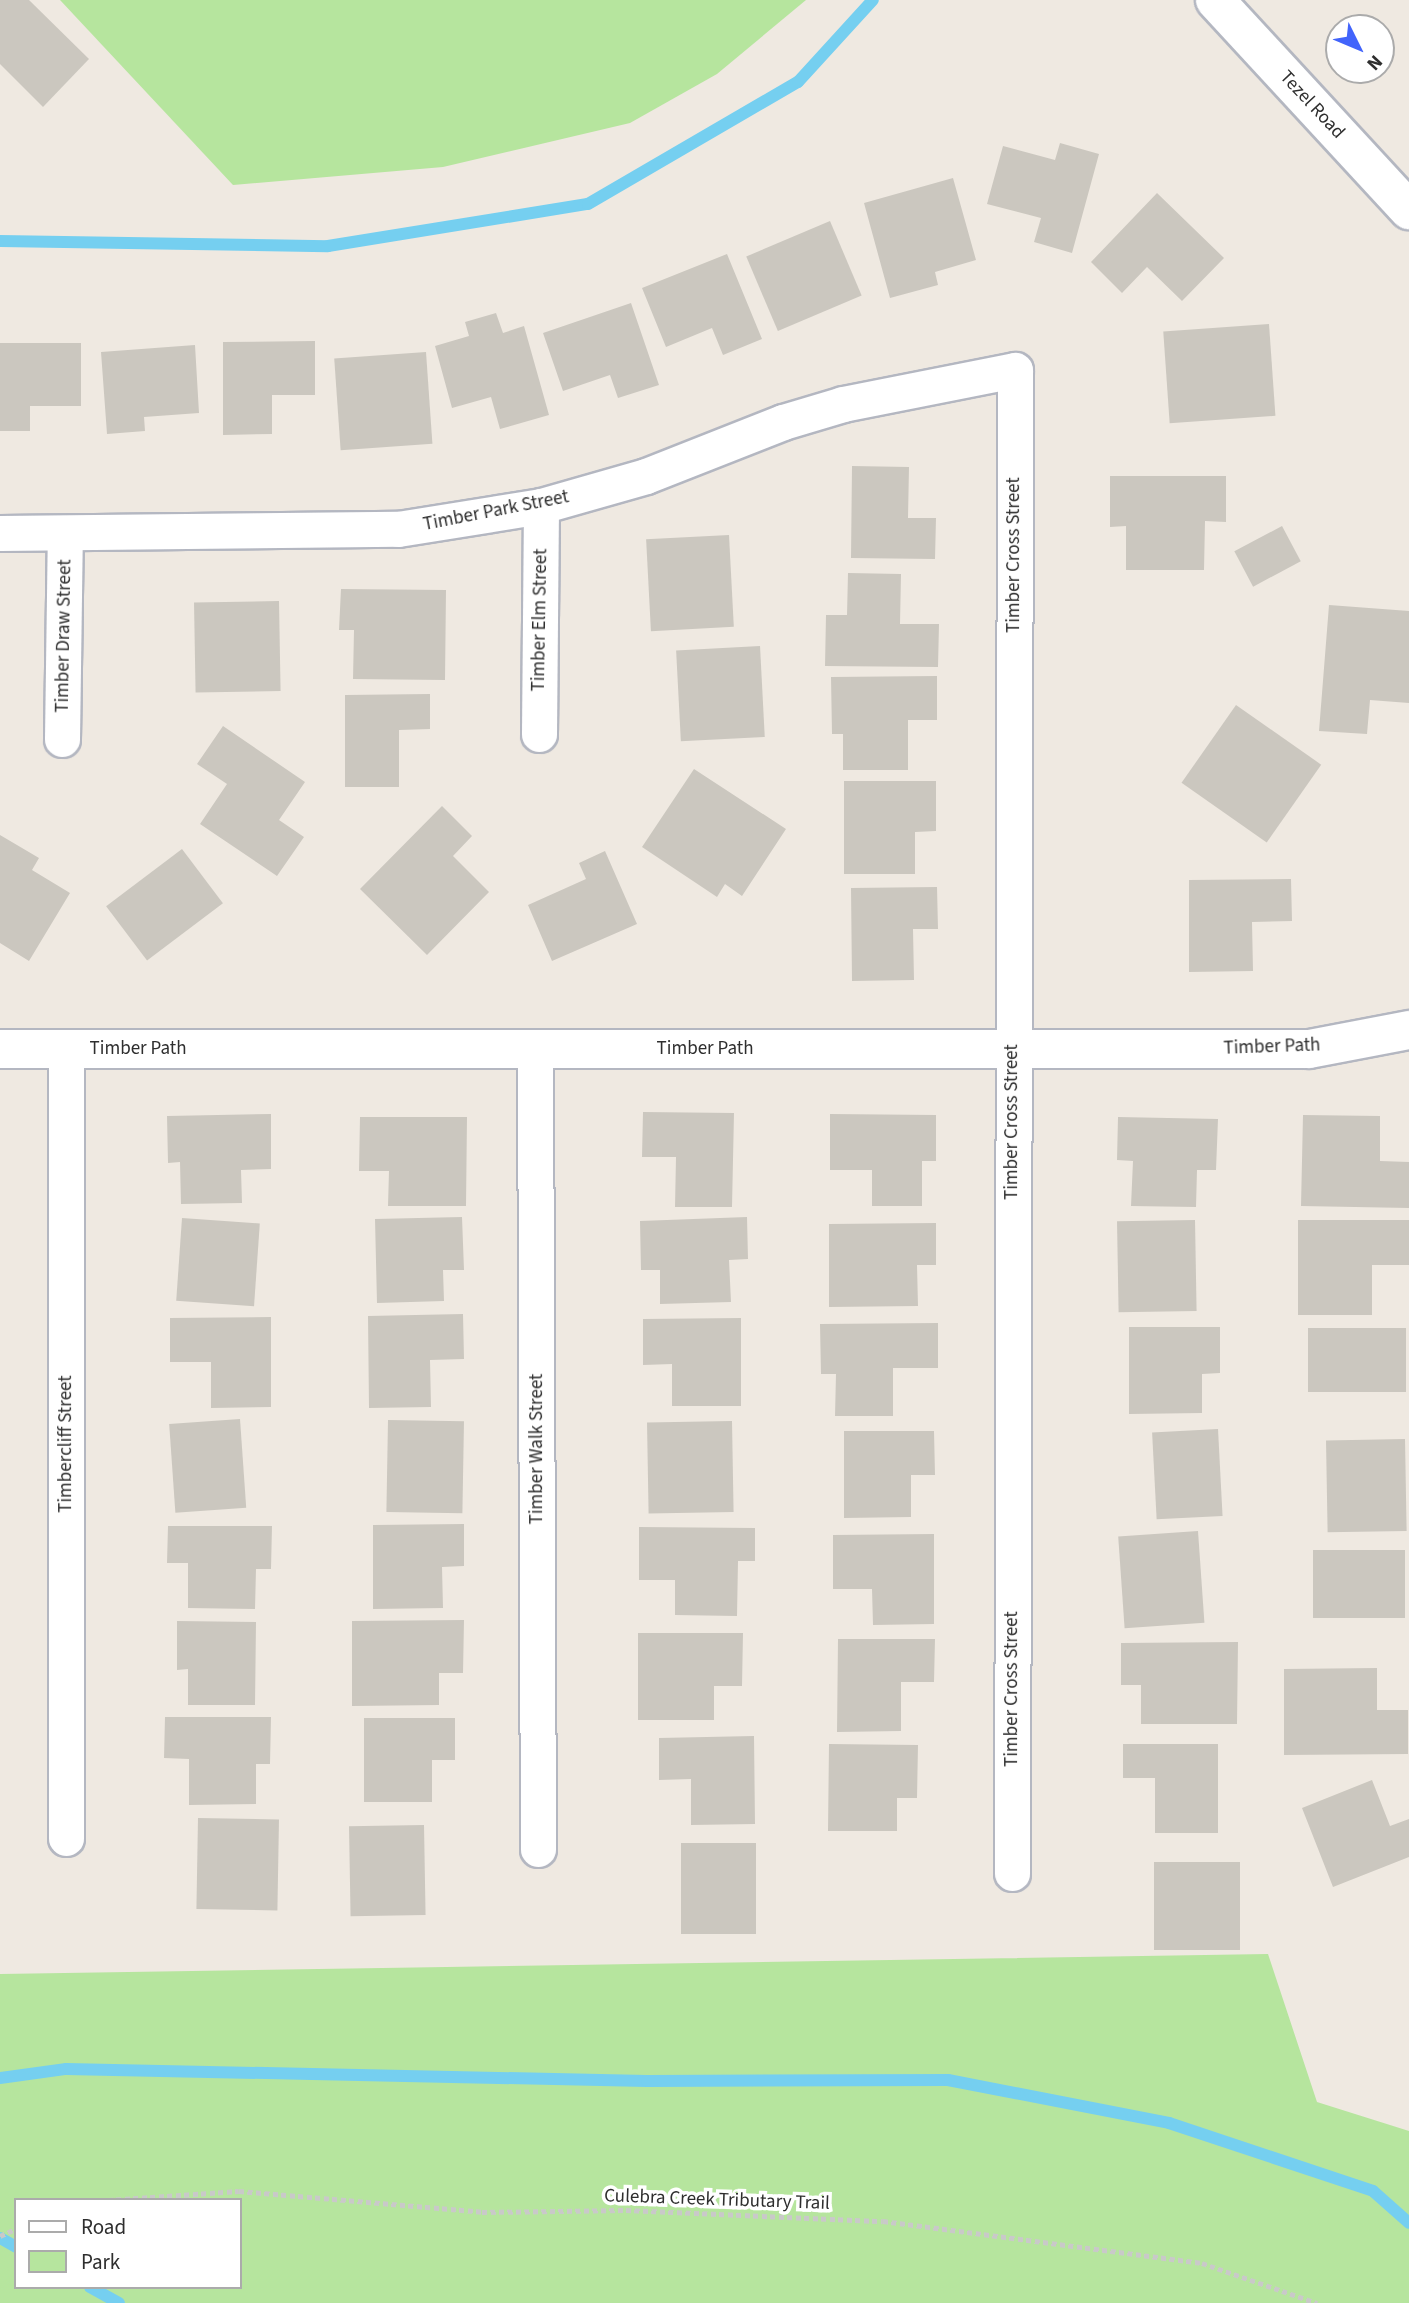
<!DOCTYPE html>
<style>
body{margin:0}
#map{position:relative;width:1409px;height:2303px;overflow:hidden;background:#efe9e1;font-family:"Source Sans 3",sans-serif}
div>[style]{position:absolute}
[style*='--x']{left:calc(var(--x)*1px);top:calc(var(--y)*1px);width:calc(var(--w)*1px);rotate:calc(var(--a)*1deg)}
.green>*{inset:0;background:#b6e59e}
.stream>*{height:12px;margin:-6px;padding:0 6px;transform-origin:6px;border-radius:6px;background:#75cff0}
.building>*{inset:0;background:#cbc7bf;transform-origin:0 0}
.path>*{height:4.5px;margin-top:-2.25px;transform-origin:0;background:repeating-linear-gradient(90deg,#c9c9c9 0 5px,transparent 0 8.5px)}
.roads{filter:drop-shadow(2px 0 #b4b7c1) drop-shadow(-2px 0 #b4b7c1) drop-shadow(0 2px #b4b7c1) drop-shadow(0 -2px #b4b7c1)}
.minor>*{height:35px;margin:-17.5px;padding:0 17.5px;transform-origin:17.5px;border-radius:17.5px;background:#fff}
.tertiary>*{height:38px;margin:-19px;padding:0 19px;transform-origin:19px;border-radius:19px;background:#fff}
.secondary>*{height:38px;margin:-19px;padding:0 19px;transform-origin:19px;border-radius:19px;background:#fff}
span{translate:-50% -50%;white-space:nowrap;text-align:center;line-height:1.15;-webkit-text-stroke:7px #fff;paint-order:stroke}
.street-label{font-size:19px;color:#2e2e2e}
.legend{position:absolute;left:14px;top:2198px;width:228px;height:91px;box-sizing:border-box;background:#fff;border:2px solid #ababab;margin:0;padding:9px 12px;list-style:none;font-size:21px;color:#2e2e2e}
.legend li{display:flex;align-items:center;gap:14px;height:35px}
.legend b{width:35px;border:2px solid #ababab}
.north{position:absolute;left:1325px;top:14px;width:70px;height:70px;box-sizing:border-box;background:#fff;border:2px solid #ababab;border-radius:50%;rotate:133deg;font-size:19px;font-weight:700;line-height:28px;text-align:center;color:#2e2e2e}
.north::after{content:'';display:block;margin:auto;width:24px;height:32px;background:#4264fb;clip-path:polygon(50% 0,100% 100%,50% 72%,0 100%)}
</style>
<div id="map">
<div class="green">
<div style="clip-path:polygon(60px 0,806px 0,717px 74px,630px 123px,443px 167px,233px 185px)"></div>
<div style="clip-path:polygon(evenodd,1268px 1954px,1317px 2102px,1409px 2131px,1409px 2303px,0 2303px,0 1974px,1268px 1954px,16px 2200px,240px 2200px,240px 2287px,16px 2287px,16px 2200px)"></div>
</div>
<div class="stream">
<div style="--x:0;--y:241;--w:328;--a:0.9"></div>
<div style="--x:328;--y:246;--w:263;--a:-9.2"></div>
<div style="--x:588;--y:204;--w:243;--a:-30.2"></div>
<div style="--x:798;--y:82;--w:111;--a:-47.6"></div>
<div style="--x:0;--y:2078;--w:67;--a:-7.8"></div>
<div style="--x:66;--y:2069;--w:581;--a:1.18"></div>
<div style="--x:647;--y:2081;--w:301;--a:-0.2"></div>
<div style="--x:948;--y:2080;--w:225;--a:11"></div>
<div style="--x:1169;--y:2123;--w:215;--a:18.4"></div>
<div style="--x:1373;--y:2191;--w:48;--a:41.6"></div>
<div style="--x:0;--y:2238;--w:18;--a:29"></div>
<div style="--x:90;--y:2287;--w:33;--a:29"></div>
</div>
<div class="building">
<div style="clip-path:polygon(0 0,29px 0,89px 59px,43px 107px,0 64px)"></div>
<div style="clip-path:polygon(1060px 143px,1099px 154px,1072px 253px,1034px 242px,1041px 218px,987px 204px,1003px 146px,1055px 160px)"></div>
<div style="clip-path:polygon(953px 178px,976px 260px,935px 272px,938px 285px,890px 298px,864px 203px)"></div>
<div style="clip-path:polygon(1157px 193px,1224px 258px,1182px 301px,1147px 267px,1122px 293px,1091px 262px)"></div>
<div style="left:830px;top:221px;width:81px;height:91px;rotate:67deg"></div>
<div style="clip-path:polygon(727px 254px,762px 339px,723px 355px,712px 328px,666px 347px,642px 288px)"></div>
<div style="clip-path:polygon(631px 303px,659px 385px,618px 398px,610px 375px,563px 391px,543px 333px)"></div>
<div style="clip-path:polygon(496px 313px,503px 333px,524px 326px,549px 415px,500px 429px,491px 397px,452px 408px,435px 346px,469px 336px,465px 322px)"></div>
<div style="left:1269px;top:324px;width:92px;height:106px;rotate:86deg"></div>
<div style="clip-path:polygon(315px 341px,315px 395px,272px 395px,272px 434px,223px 435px,223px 342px)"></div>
<div style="clip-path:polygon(0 343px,81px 343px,81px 406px,30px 406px,30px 431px,0 431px)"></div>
<div style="clip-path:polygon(195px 345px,199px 413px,144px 417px,145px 431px,107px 434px,101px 352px)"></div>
<div style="left:426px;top:352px;width:92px;height:92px;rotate:86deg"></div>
<div style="clip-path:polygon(852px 466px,909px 467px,908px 518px,936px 518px,935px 559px,851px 558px)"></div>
<div style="clip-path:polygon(1110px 476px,1226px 476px,1226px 522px,1205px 521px,1204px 570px,1126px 570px,1126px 526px,1110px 527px)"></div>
<div style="left:1282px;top:526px;width:40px;height:54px;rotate:62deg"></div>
<div style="left:729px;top:535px;width:92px;height:83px;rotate:87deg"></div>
<div style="clip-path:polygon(848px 573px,901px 574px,900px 624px,939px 624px,938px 667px,825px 666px,826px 615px,847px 615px)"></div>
<div style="clip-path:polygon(341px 589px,446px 590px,445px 680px,353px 679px,354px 630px,339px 630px)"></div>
<div style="left:279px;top:601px;width:90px;height:85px;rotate:89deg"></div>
<div style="clip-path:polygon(1329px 605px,1409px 611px,1409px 703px,1370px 700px,1367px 734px,1319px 731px)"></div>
<div style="left:760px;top:646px;width:91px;height:84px;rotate:87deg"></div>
<div style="clip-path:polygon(937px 676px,937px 720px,908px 720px,908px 770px,843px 770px,843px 734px,832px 734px,831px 677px)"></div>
<div style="clip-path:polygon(430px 694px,430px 729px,399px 730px,399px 787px,345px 787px,345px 695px)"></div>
<div style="left:1236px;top:705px;width:104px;height:95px;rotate:35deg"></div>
<div style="clip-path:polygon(223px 726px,305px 782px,279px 820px,304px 837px,277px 876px,200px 824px,227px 784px,197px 764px)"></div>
<div style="clip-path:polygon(694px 769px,786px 829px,742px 896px,725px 884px,717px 897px,642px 847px)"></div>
<div style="clip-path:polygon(844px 781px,936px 781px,936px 831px,915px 832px,915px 874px,844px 874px)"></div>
<div style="clip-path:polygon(442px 806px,472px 836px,453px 856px,489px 892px,427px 955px,360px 889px)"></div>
<div style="clip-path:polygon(0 835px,39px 858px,32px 870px,70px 893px,29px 961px,0 943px)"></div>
<div style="left:182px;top:849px;width:68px;height:95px;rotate:53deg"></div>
<div style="clip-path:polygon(605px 851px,637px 924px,552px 961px,528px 905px,586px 879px,579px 863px)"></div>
<div style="clip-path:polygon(1291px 879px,1292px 921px,1252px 922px,1253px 971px,1189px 972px,1189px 880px)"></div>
<div style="clip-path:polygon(937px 887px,938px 929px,913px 929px,914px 980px,852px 981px,851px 888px)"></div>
<div style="clip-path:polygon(643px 1112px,734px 1113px,732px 1207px,675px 1207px,676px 1157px,642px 1157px)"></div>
<div style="clip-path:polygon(271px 1114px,271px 1169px,241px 1170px,242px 1203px,181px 1204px,180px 1162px,168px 1163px,167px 1116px)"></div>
<div style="clip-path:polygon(830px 1114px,936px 1115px,936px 1161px,922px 1161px,922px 1206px,872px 1206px,872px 1170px,830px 1170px)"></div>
<div style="clip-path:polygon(1303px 1115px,1380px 1116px,1380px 1161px,1409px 1162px,1409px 1208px,1301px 1206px)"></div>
<div style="clip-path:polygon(360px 1117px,467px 1117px,466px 1206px,388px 1206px,389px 1171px,359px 1171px)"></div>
<div style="clip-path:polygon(1118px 1117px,1218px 1119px,1216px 1170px,1197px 1170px,1196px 1207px,1131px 1206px,1133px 1161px,1117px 1160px)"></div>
<div style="clip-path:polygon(462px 1217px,464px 1270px,443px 1270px,444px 1301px,377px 1303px,375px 1219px)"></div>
<div style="clip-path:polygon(747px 1217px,748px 1259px,729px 1260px,731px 1302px,660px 1304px,660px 1270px,641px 1270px,640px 1221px)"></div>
<div style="left:182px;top:1218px;width:78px;height:83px;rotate:4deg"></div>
<div style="left:1195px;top:1220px;width:91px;height:78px;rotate:89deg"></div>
<div style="clip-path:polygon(1298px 1220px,1409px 1220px,1409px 1265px,1372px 1265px,1372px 1315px,1298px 1315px)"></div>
<div style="clip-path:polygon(936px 1223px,936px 1265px,917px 1265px,918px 1306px,829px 1307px,829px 1224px)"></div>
<div style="clip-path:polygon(463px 1314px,464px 1359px,430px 1360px,431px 1407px,369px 1408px,368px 1316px)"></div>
<div style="clip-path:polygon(271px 1317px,271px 1407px,211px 1408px,211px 1362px,170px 1362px,170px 1318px)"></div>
<div style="clip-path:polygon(741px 1318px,741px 1406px,672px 1406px,672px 1364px,643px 1365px,643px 1319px)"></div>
<div style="clip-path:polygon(938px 1323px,938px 1368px,893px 1368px,893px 1416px,835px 1416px,836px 1374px,821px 1374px,820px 1324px)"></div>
<div style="clip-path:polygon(1129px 1327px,1220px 1327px,1220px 1373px,1202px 1374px,1202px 1413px,1129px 1414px)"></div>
<div style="left:1308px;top:1328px;width:98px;height:64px"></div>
<div style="left:240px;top:1419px;width:89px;height:71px;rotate:86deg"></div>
<div style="left:388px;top:1420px;width:76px;height:92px;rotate:1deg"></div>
<div style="left:732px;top:1421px;width:91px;height:85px;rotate:89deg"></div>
<div style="left:1218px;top:1429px;width:87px;height:66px;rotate:87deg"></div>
<div style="clip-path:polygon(844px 1431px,934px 1431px,935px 1475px,911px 1475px,911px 1517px,844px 1518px)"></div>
<div style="left:1405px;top:1439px;width:92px;height:79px;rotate:89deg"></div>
<div style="clip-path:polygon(464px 1524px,464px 1566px,442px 1567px,443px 1608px,373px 1609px,373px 1525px)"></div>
<div style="clip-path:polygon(168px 1526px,272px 1526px,271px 1569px,256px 1569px,255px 1609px,188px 1608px,188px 1563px,167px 1563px)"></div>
<div style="clip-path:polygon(639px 1527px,755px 1528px,755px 1561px,738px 1561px,737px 1616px,675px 1615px,675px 1580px,639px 1580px)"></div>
<div style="left:1198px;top:1531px;width:92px;height:80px;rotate:86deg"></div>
<div style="clip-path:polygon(934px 1534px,934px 1624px,873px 1625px,872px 1589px,833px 1589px,833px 1535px)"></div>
<div style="left:1313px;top:1550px;width:92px;height:68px"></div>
<div style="clip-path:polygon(464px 1620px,463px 1673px,439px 1673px,439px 1705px,352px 1706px,352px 1621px)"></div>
<div style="clip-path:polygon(177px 1621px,256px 1622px,255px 1705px,188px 1705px,188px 1669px,177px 1670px)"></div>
<div style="clip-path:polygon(638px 1633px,743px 1633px,742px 1686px,714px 1686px,714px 1720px,638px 1720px)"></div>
<div style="clip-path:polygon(838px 1639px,935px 1639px,934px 1682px,901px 1682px,901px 1731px,837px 1732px)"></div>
<div style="clip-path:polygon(1238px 1642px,1237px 1724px,1141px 1724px,1141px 1685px,1121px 1685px,1121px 1643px)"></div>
<div style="clip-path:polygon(1377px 1668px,1377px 1710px,1408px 1710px,1408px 1754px,1284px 1755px,1284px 1669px)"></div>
<div style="clip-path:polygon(165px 1717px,271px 1717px,270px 1764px,256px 1764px,256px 1804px,189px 1805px,189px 1759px,164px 1758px)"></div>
<div style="clip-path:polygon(364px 1718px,455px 1718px,455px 1760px,432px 1760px,432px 1802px,364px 1802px)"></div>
<div style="clip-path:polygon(754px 1736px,755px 1824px,691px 1825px,691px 1779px,659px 1780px,659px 1738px)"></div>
<div style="clip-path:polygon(829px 1744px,918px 1745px,917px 1798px,897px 1798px,897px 1831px,828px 1831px)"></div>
<div style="clip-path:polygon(1123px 1744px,1218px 1744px,1218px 1833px,1155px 1833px,1155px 1778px,1123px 1778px)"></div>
<div style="clip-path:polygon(1372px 1780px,1390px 1826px,1409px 1819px,1409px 1857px,1333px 1887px,1302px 1808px)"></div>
<div style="left:198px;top:1818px;width:81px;height:91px;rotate:1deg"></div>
<div style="left:424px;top:1825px;width:90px;height:75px;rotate:89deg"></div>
<div style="left:681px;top:1843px;width:75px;height:91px"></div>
<div style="left:1154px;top:1862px;width:86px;height:88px"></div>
</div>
<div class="path">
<div style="--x:108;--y:2200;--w:131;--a:-3.9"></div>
<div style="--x:239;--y:2191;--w:244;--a:4.9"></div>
<div style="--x:482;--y:2212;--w:144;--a:-0.8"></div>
<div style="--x:626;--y:2210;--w:257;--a:2.5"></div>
<div style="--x:883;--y:2221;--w:322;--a:7.5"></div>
<div style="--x:1202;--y:2263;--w:122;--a:19.2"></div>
<div style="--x:0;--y:2236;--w:17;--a:-24"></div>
</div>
<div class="roads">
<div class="minor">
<div style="--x:0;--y:533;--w:398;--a:-0.6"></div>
<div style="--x:398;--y:529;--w:145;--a:-9.1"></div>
<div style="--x:541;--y:506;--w:109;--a:-15.9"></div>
<div style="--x:646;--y:476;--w:147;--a:-21.5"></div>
<div style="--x:783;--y:422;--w:63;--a:-16.7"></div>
<div style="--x:843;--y:404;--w:175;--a:-11.2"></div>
<div style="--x:1015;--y:370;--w:1503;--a:90.11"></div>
<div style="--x:539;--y:734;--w:228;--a:-89.5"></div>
<div style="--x:62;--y:739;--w:206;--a:-89.2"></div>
<div style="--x:535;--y:1048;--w:801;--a:89.79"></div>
<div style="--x:66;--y:1049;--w:789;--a:90"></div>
</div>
<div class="tertiary">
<div style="--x:0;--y:1049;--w:1309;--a:0"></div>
<div style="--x:1309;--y:1049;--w:102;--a:-10.8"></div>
</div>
<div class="secondary">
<div style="--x:1215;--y:0;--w:286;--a:47.3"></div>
</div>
</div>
<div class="street-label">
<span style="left:1312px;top:105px;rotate:47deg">Tezel Road</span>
<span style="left:496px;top:511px;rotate:-11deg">Timber Park Street</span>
<span style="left:1014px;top:555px;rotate:-90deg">Timber Cross Street</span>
<span style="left:540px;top:620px;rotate:-89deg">Timber Elm Street</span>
<span style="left:64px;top:636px;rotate:-89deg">Timber Draw Street</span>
<span style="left:1272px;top:1047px;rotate:-2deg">Timber Path</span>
<span style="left:138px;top:1049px">Timber Path</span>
<span style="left:705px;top:1049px">Timber Path</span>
<span style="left:1012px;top:1122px;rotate:-90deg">Timber Cross Street</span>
<span style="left:66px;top:1444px;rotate:-90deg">Timbercliff Street</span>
<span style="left:537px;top:1449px;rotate:-90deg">Timber Walk Street</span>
<span style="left:1012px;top:1689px;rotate:-90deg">Timber Cross Street</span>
<span style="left:717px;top:2200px;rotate:2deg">Culebra Creek Tributary Trail</span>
</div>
<ul class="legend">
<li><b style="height:9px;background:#fff"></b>Road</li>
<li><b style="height:19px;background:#b6e59e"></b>Park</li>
</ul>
<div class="north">N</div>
</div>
